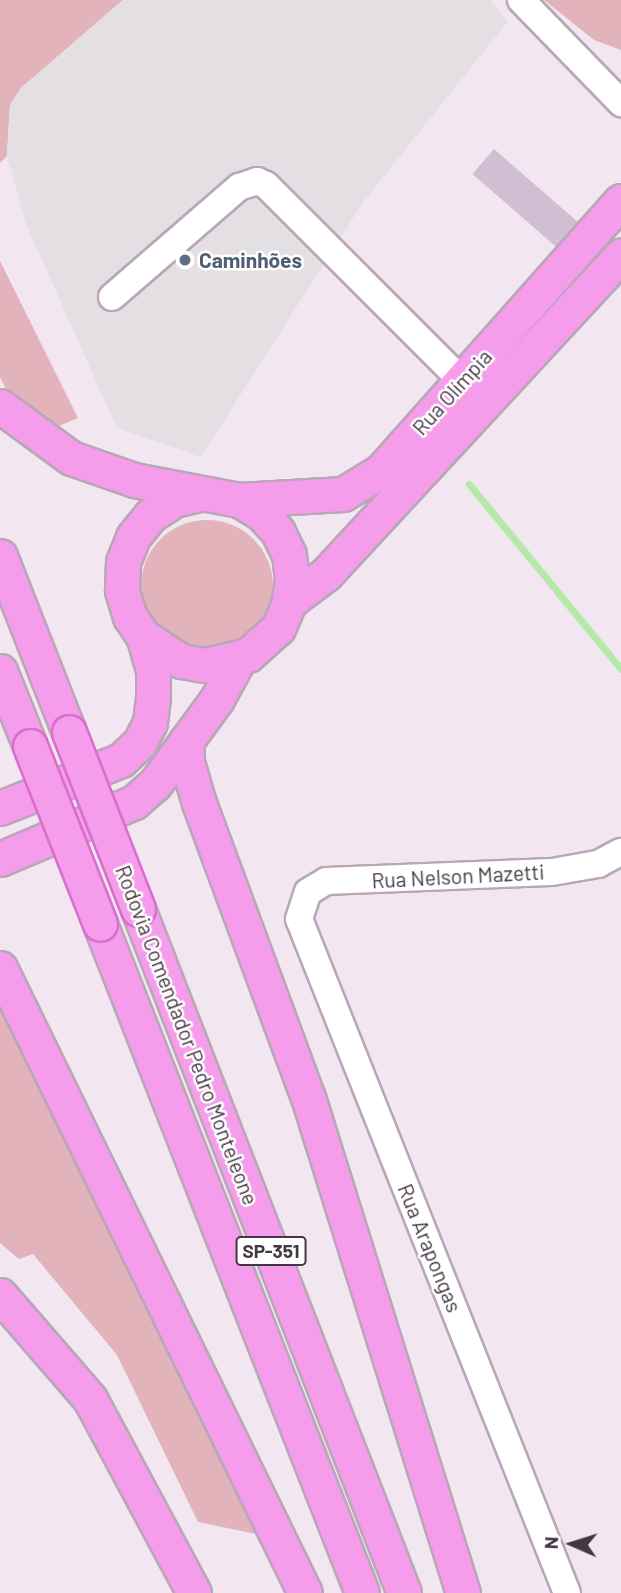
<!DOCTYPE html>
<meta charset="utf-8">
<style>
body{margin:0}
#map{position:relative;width:621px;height:1593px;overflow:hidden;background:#f2e7f1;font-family:Barlow,sans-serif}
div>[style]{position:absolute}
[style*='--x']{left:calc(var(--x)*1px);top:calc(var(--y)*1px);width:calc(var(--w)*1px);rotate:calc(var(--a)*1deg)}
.green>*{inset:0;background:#e3b3bb}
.round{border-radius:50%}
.parking>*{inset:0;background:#e3dfe3}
.stream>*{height:7px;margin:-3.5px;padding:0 3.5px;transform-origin:3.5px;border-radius:3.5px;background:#b5e9a8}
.building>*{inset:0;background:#d2bdd2;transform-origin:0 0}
.roads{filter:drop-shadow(2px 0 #b9a7b8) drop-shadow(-2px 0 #b9a7b8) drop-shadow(0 2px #b9a7b8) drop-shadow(0 -2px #b9a7b8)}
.minor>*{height:26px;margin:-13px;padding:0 13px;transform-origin:13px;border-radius:13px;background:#fff}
.major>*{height:33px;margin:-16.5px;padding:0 16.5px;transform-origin:16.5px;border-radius:16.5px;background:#f59deb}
.bridges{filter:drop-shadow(2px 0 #d96ecf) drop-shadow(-2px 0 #d96ecf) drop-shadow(0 2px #d96ecf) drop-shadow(0 -2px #d96ecf)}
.major-bridge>*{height:33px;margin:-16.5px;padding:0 16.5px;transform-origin:16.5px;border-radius:16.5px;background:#f59deb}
.dots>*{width:19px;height:19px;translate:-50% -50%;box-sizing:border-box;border:4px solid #fff;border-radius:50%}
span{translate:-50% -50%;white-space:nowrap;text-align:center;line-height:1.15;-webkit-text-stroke:5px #fff;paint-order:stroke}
.shield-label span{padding:2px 5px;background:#fff;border:2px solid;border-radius:5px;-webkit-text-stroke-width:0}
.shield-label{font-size:19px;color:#443744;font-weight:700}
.service-label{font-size:21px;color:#4e5e75;font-weight:700}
.left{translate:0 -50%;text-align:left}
.street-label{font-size:21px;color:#443744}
.north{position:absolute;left:537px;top:1509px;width:70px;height:70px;-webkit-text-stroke:5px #fff;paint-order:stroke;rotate:273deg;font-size:19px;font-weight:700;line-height:28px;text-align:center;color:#443744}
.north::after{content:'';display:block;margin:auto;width:24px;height:32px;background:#443744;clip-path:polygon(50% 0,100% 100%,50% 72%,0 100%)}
</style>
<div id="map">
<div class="green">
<div style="clip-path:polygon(0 0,123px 0,21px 88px,10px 105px,7px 156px,0 163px)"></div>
<div style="clip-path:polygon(544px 0,621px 0,621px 50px,594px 40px)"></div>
<div style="clip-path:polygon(0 261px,78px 418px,59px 426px,8px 393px,0 377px)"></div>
<div class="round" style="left:141px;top:520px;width:132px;height:132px"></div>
<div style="clip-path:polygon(0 989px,115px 1217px,256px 1534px,198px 1522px,117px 1355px,33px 1254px,19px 1259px,0 1243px)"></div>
</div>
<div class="parking">
<div style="clip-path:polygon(123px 0,490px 0,508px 21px,364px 201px,201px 457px,117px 428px,26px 224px,7px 156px,10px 105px,21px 88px)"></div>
</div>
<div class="stream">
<div style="--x:469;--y:484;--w:239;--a:50.6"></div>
</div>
<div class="building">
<div style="left:494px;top:149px;width:120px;height:33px;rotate:41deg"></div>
</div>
<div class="roads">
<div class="minor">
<div style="--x:521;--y:0;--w:144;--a:45.8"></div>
<div style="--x:112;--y:297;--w:168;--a:-40.9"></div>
<div style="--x:239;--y:187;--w:19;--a:-18"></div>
<div style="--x:257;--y:181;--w:10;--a:24"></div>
<div style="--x:266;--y:185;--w:277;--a:45"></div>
<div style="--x:567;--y:1593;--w:725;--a:-111.68"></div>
<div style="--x:299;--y:919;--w:28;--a:-72"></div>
<div style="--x:308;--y:892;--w:21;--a:-31"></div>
<div style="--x:326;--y:881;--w:226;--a:-2.3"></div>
<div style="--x:552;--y:872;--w:47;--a:-9.9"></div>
<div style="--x:598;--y:864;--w:26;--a:-28"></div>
</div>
<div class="major">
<div style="--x:0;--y:406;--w:88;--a:36.2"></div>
<div style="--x:71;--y:458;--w:67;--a:19.2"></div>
<div style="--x:134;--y:480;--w:107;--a:10.8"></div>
<div style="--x:239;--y:500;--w:26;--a:31"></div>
<div style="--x:261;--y:513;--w:25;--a:48"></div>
<div style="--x:278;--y:532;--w:25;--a:64"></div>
<div style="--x:289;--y:555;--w:25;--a:83"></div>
<div style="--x:292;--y:580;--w:25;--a:99"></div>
<div style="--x:288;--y:605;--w:25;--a:113"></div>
<div style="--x:278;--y:628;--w:40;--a:138"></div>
<div style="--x:248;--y:655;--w:45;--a:167.2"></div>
<div style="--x:204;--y:665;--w:23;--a:-170"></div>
<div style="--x:181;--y:661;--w:45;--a:-146.7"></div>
<div style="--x:143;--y:636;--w:23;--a:-124"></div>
<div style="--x:130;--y:617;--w:28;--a:-107"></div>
<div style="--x:122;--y:590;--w:28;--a:-88"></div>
<div style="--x:123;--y:562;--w:27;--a:-68"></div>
<div style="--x:133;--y:537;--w:28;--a:-51"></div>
<div style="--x:151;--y:515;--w:27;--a:-33"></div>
<div style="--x:174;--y:500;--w:28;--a:-13"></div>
<div style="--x:239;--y:500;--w:104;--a:-3.3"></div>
<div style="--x:343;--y:494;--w:44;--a:-31.2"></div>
<div style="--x:381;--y:471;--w:361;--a:-48.4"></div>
<div style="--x:0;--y:556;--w:189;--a:68.6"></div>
<div style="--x:290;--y:601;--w:45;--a:-36.9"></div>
<div style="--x:326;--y:574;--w:434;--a:-47.2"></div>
<div style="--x:0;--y:671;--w:81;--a:68.2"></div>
<div style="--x:186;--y:741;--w:21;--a:87"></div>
<div style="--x:187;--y:762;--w:43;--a:73.7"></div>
<div style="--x:199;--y:803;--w:314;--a:69.7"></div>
<div style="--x:308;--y:1097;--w:520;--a:72.65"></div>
<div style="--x:0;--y:808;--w:130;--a:-21.6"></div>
<div style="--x:121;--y:760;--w:26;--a:-43"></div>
<div style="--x:140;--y:742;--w:22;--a:-63"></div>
<div style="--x:150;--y:722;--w:26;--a:-83"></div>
<div style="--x:153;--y:696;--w:26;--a:-90"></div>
<div style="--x:153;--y:670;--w:35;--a:-106"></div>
<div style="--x:0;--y:859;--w:146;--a:-23"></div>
<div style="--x:134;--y:802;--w:28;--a:-41"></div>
<div style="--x:155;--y:784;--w:105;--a:-53.9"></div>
<div style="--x:217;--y:699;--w:48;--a:-61.3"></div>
<div style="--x:138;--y:909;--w:734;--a:68.75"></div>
<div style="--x:100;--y:924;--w:718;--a:68.61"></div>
<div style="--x:0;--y:968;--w:695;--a:63.99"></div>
<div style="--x:0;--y:1295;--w:138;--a:49.1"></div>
<div style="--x:90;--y:1399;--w:220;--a:61.8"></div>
</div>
</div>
<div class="bridges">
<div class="major-bridge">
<div style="--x:69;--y:732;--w:190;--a:68.7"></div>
<div style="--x:30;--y:746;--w:191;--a:68.5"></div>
</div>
</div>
<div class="dots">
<div style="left:185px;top:260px;background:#5c6f8a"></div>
</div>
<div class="shield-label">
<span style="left:271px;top:1251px">SP-351</span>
</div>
<div class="service-label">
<span class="left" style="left:199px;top:260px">Caminhões</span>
</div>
<div class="street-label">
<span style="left:452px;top:392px;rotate:-48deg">Rua Olímpia</span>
<span style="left:458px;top:876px;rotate:-3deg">Rua Nelson Mazetti</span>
<span style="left:187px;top:1035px;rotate:69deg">Rodovia Comendador Pedro Monteleone</span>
<span style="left:430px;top:1248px;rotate:68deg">Rua Arapongas</span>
</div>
<div class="north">N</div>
</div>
